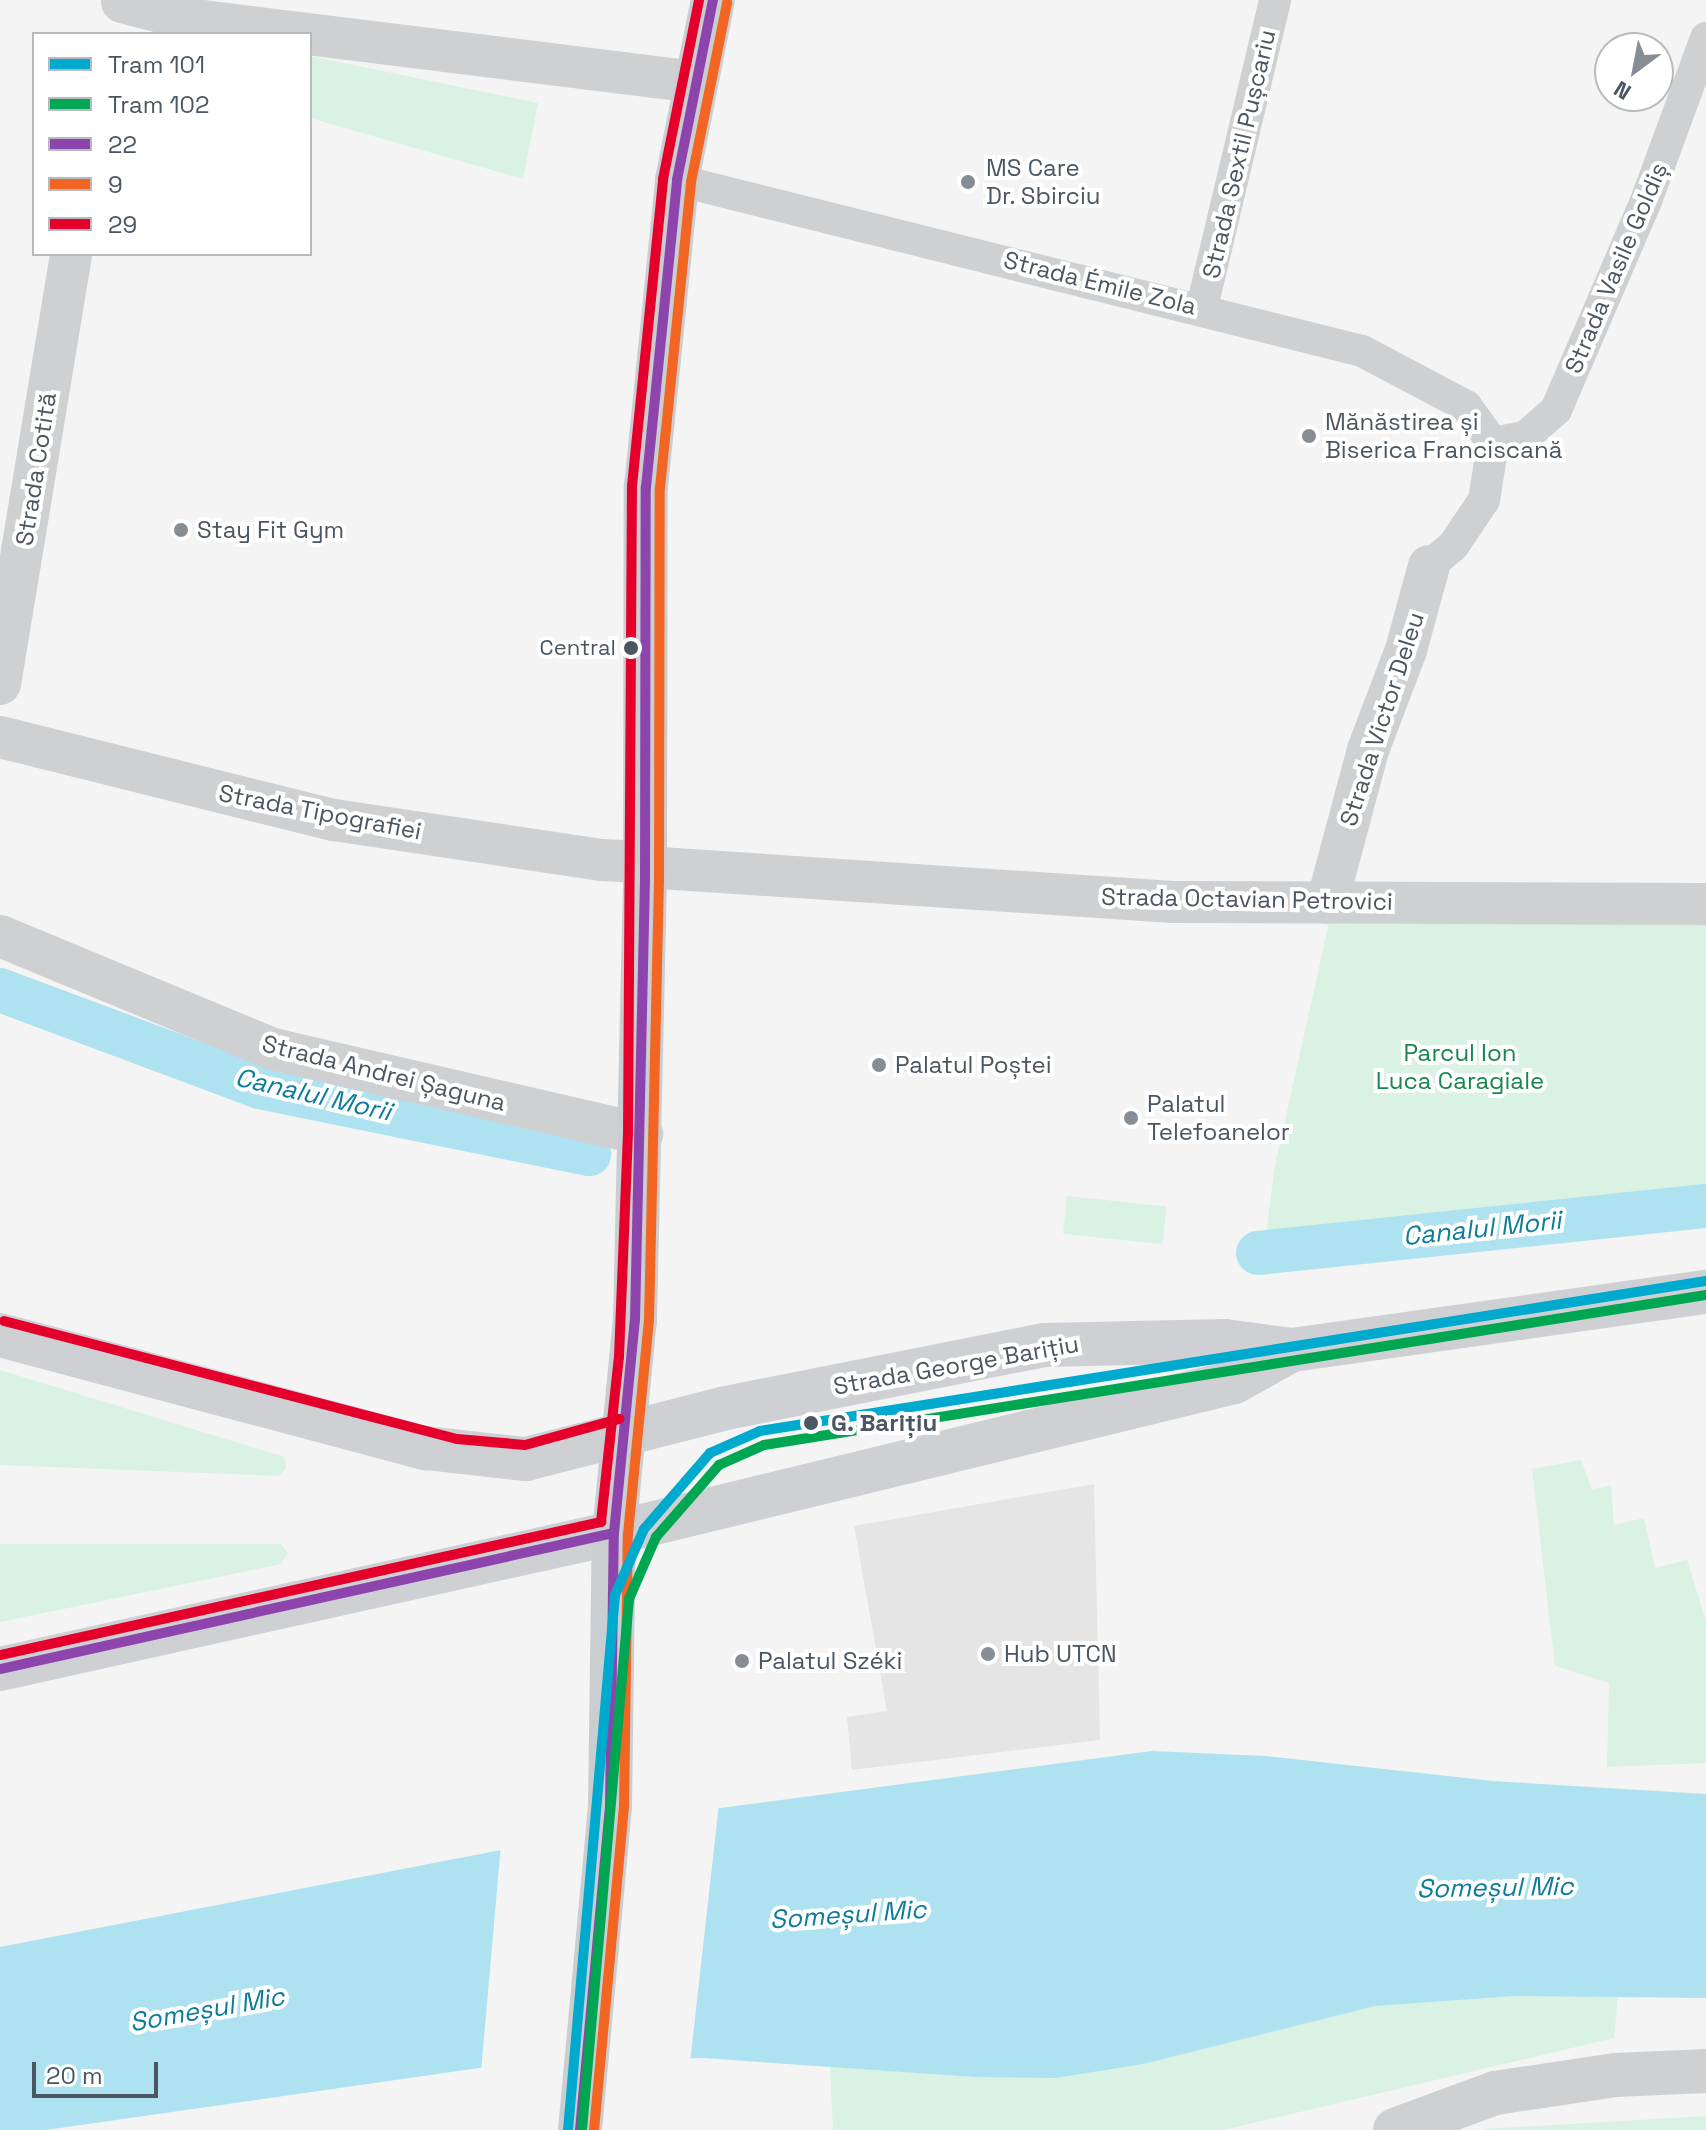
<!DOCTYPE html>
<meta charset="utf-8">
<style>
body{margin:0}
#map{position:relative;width:1706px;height:2130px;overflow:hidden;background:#f4f4f4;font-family:"Space Grotesk",sans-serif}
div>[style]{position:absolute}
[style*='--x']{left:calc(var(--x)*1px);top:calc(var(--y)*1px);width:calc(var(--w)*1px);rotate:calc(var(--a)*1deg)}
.education>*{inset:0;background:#e6e5e6}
.green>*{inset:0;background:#d9f2e3;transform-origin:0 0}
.water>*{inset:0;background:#aee2f0}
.pier>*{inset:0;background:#f4f4f4}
.canal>*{height:44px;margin:-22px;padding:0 22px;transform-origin:22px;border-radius:22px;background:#aee2f0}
.pedestrian>*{height:32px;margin:-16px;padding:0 16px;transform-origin:16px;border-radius:16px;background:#ced0d2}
.minor>*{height:42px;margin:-21px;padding:0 21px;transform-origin:21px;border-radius:21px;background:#ced0d2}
.tertiary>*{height:44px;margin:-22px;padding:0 22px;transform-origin:22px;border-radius:22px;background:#ced0d2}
.secondary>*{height:44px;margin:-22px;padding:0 22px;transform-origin:22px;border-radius:22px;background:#ced0d4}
.primary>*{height:44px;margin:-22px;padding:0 22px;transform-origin:22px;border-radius:22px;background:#caced1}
.bus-1>*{height:10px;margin:-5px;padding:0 5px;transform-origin:5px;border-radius:5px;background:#8e44ad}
.bus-2>*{height:10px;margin:-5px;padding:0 5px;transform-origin:5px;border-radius:5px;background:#f26522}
.bus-3>*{height:10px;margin:-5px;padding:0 5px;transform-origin:5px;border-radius:5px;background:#e4002b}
.tram-1>*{height:10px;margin:-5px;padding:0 5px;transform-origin:5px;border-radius:5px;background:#00a9ce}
.tram-2>*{height:10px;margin:-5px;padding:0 5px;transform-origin:5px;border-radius:5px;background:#00a651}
.dots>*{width:22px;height:22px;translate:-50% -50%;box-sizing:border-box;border:4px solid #fff;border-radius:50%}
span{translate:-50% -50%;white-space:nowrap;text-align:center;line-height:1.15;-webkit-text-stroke:8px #fff;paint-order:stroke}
.bus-label{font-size:22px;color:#4a5661}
.right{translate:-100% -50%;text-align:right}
.street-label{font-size:24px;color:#4a5661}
.poi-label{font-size:24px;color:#4a5661}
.left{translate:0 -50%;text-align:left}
.park-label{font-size:24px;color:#17864f}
.stop-label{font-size:24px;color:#4a5661;font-weight:700}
.water-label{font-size:26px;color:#0c7c9b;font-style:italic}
.legend{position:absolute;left:32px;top:32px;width:280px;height:224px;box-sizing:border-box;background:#fff;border:2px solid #b7bbc0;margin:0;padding:10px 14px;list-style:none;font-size:24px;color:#4a5661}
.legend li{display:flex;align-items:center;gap:16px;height:40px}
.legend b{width:40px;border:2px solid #b7bbc0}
.north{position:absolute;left:1594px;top:32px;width:80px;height:80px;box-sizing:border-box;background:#fff;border:2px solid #b7bbc0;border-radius:50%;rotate:212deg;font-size:22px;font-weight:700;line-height:32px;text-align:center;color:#4a5661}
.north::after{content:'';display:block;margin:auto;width:28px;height:36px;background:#868d94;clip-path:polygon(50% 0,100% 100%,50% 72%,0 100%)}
.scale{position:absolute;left:32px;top:2062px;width:126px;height:36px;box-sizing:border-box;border:4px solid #4a5661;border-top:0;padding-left:10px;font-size:24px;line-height:28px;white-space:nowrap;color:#4a5661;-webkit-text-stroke:6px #fff;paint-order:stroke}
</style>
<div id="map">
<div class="education">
<div style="clip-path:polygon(1094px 1484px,1100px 1740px,852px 1770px,847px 1717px,887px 1711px,854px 1526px)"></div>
</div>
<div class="green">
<div style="clip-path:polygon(310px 56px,538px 103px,523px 179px,310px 118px)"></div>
<div style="clip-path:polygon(1706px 907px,1706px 1203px,1265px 1244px,1274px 1170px,1332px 909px)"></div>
<div style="left:1067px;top:1196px;width:100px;height:38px;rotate:6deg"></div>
<div style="clip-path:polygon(0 1370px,285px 1457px,286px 1468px,279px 1476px,0 1465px)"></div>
<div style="clip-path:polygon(1581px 1460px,1592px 1490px,1611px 1485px,1614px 1525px,1644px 1518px,1655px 1568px,1687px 1560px,1706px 1621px,1706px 1763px,1607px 1767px,1609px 1683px,1555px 1666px,1532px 1469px)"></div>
<div style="clip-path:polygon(0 1544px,281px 1544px,288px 1553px,281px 1564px,0 1622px)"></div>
<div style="clip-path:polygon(1396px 1963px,1706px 1998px,1618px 1996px,1614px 2038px,1223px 2130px,833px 2130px,830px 2067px,974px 2077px,1143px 2064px,1375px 2006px)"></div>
<div style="clip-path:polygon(1706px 2116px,1706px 2130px,1483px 2130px,1484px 2129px)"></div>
</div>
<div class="water">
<div style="clip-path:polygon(1152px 1751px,1266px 1756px,1493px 1781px,1706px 1794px,1706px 1998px,1513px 1996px,1375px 2006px,1143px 2064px,1055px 2078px,974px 2077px,703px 2058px,486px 2067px,46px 2130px,0 2130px,0 1947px,713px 1809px)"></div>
</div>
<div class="pier">
<div style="clip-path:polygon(719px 1804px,690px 2063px,481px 2072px,501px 1844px)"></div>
</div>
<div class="canal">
<div style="--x:0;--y:990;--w:277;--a:20.5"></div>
<div style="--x:259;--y:1087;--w:337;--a:11.5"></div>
<div style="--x:1258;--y:1253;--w:450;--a:-6"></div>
</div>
<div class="pedestrian">
<div style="--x:677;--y:180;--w:706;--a:14.02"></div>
<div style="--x:1362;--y:351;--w:118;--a:27.9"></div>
<div style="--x:1466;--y:406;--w:46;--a:53.9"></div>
<div style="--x:1202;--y:307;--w:316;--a:-76.6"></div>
<div style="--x:1429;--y:566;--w:31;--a:-40"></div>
<div style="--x:1453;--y:546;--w:55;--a:-56"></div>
<div style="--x:1484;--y:500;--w:58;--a:-81"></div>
<div style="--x:1493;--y:443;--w:33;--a:-11"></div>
<div style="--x:1525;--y:437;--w:41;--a:-41.1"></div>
<div style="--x:1556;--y:410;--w:228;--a:-66.7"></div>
<div style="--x:1646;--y:201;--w:174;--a:-69.8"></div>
</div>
<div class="minor">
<div style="--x:122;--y:2;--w:67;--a:14.7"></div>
<div style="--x:187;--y:19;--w:513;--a:7.06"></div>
<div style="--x:0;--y:684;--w:436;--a:-80.6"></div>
<div style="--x:0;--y:737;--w:344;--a:14"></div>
<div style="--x:334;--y:820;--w:270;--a:8.5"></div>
<div style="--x:601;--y:860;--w:44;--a:2.6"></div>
<div style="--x:645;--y:867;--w:529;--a:3.79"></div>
<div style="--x:1173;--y:902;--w:533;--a:0.21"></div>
<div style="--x:1327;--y:903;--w:158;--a:-75"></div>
<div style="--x:1368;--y:750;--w:107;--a:-69.2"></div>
<div style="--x:1406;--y:650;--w:87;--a:-74.7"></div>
<div style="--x:0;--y:936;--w:295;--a:22.5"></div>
<div style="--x:273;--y:1049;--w:379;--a:13"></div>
</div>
<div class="tertiary">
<div style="--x:1395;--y:2130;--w:107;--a:-20.3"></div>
<div style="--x:1495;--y:2093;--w:122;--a:-8.5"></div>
<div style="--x:1616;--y:2075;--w:90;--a:-2.5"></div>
</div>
<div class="secondary">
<div style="--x:0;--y:1335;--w:441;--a:14.9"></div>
<div style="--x:426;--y:1448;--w:101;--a:6.3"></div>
<div style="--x:526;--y:1459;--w:206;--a:-14.3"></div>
<div style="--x:726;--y:1408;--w:324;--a:-11.2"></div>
<div style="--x:1044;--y:1345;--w:181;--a:-1.3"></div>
<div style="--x:1225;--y:1341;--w:68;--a:7.7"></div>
<div style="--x:1292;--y:1350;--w:418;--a:-8"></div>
<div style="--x:0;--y:1669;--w:629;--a:-12.49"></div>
<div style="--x:614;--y:1533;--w:638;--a:-13.69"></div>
<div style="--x:1234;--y:1382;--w:66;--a:-28.9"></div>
</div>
<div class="primary">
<div style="--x:580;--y:2130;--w:325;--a:-84.7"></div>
<div style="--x:610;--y:1806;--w:273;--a:-89.2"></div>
<div style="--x:614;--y:1533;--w:214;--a:-84.4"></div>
<div style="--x:635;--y:1320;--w:439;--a:-88.7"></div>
<div style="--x:645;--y:881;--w:394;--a:-89.9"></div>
<div style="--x:646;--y:487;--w:309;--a:-84.2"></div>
<div style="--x:677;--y:180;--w:184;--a:-78.7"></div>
</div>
<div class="bus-1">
<div style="--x:0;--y:1669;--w:629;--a:-12.49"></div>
<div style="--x:580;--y:2130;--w:325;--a:-84.7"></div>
<div style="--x:610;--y:1806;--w:273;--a:-89.2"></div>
<div style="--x:614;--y:1533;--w:214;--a:-84.4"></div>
<div style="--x:635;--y:1320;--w:439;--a:-88.7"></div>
<div style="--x:645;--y:881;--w:394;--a:-89.9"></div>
<div style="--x:646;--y:487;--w:309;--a:-84.2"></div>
<div style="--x:677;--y:180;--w:184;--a:-78.7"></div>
</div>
<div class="bus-2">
<div style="--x:594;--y:2130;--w:324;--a:-84.7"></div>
<div style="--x:624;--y:1807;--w:273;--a:-89.2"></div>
<div style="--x:628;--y:1534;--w:215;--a:-84.4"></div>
<div style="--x:649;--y:1320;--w:439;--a:-88.7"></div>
<div style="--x:659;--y:881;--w:393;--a:-89.9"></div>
<div style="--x:660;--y:488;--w:308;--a:-84.2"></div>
<div style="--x:691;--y:182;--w:183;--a:-78.6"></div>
</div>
<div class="bus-3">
<div style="--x:4;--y:1321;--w:468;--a:14.6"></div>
<div style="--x:457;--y:1439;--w:68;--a:5"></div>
<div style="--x:525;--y:1445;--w:98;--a:-15.5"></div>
<div style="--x:0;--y:1655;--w:616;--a:-12.48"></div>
<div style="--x:601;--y:1522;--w:166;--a:-83.8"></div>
<div style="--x:619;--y:1357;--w:223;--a:-87.7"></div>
<div style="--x:628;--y:1134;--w:648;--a:-89.65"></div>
<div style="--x:632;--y:486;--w:309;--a:-84.2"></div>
<div style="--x:663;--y:179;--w:183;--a:-78.6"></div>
</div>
<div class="tram-1">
<div style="--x:568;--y:2130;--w:537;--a:-84.98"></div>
<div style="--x:615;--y:1595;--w:72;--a:-66.3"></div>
<div style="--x:644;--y:1529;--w:101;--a:-49"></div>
<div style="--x:710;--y:1453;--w:55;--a:-23.7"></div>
<div style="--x:760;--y:1431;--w:958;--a:-9.01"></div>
</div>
<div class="tram-2">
<div style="--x:582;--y:2130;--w:533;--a:-84.94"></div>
<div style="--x:629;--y:1599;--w:68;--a:-66.5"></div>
<div style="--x:656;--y:1537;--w:96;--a:-48.8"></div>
<div style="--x:719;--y:1465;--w:49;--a:-24"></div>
<div style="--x:764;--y:1445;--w:954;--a:-9.05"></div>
</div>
<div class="dots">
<div style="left:968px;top:182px;background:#868d94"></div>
<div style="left:1309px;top:436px;background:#868d94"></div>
<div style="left:181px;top:530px;background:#868d94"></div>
<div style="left:631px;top:648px;background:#4a5661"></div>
<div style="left:879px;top:1065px;background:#868d94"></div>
<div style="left:1131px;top:1118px;background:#868d94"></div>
<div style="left:811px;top:1423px;background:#4a5661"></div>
<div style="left:988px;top:1654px;background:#868d94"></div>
<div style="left:742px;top:1661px;background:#868d94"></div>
</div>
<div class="bus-label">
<span class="right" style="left:616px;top:648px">Central</span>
</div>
<div class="street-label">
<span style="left:1239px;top:154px;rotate:-77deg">Strada Sextil Pușcariu</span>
<span style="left:1616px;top:268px;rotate:-67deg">Strada Vasile Goldiș</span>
<span style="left:1100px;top:283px;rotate:14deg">Strada Émile Zola</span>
<span style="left:36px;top:469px;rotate:-81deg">Strada Cotită</span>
<span style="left:1382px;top:719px;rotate:-72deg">Strada Victor Deleu</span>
<span style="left:320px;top:812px;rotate:11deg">Strada Tipografiei</span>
<span style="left:1247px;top:899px;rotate:1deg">Strada Octavian Petrovici</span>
<span style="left:384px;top:1073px;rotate:14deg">Strada Andrei Șaguna</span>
<span style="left:956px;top:1365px;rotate:-10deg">Strada George Barițiu</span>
</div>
<div class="poi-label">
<span class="left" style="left:986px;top:182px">MS Care<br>Dr. Sbirciu</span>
<span class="left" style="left:1325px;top:436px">Mănăstirea și<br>Biserica Franciscană</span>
<span class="left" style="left:197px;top:530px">Stay Fit Gym</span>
<span class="left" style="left:895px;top:1065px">Palatul Poștei</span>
<span class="left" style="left:1147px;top:1118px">Palatul<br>Telefoanelor</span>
<span class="left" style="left:1004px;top:1654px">Hub UTCN</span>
<span class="left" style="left:758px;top:1661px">Palatul Széki</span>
</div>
<div class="park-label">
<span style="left:1460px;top:1067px">Parcul Ion<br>Luca Caragiale</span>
</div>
<div class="stop-label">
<span class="left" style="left:831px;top:1423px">G. Barițiu</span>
</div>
<div class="water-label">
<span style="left:313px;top:1095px;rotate:13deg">Canalul Morii</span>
<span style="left:1482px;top:1229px;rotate:-6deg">Canalul Morii</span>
<span style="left:1495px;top:1888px;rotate:-1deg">Someșul Mic</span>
<span style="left:848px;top:1915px;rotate:-4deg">Someșul Mic</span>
<span style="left:207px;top:2010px;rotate:-10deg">Someșul Mic</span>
</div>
<ul class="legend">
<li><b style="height:10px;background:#00a9ce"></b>Tram 101</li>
<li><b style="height:10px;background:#00a651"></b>Tram 102</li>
<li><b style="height:10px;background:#8e44ad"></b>22</li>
<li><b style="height:10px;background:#f26522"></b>9</li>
<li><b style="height:10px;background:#e4002b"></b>29</li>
</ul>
<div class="north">N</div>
<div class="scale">20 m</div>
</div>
